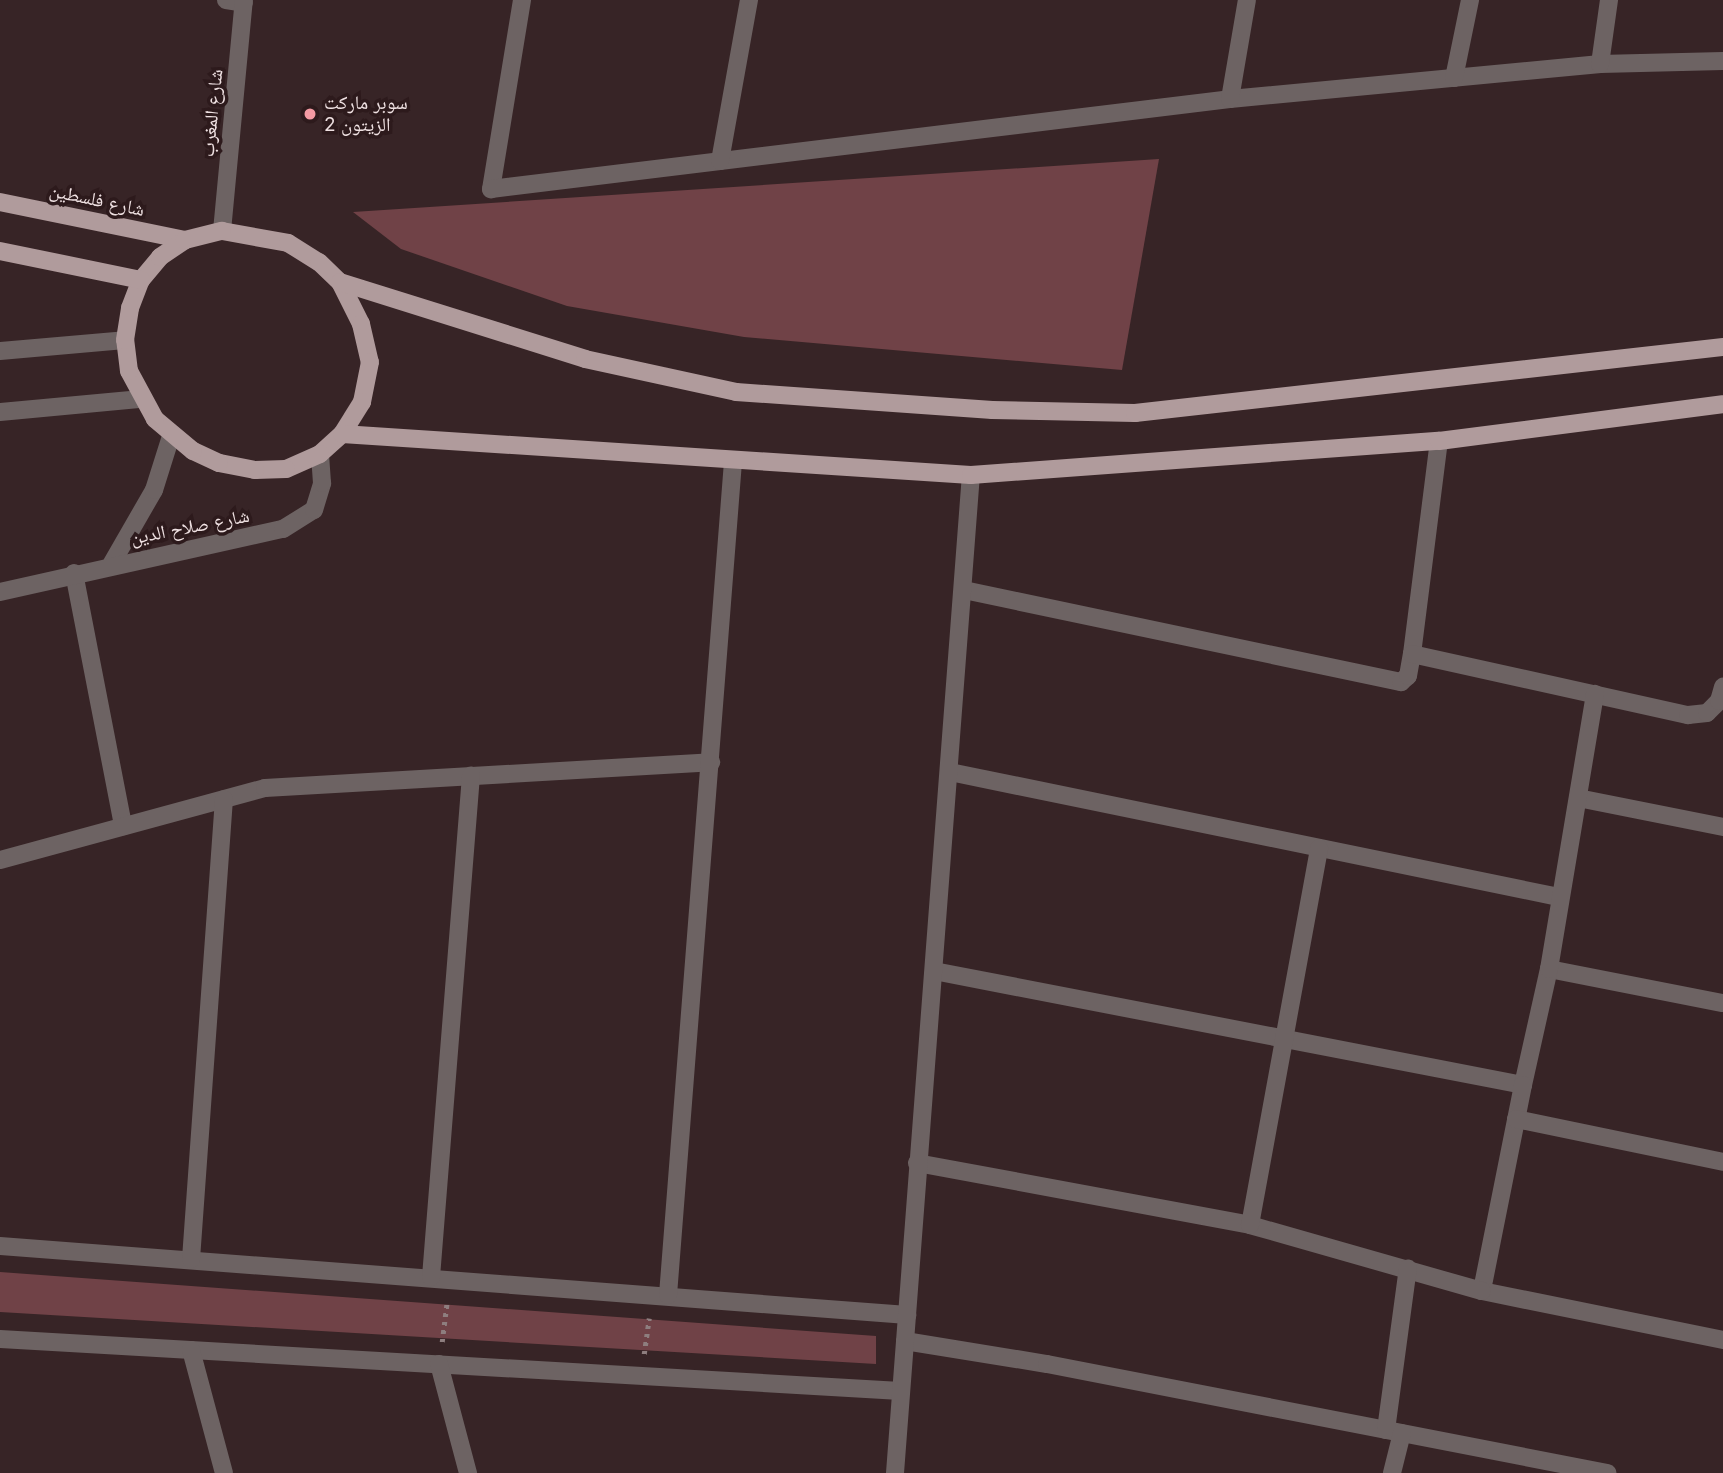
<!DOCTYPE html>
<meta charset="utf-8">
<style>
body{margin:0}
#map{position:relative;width:1723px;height:1473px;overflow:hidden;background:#372426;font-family:Inter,"Noto Naskh Arabic",sans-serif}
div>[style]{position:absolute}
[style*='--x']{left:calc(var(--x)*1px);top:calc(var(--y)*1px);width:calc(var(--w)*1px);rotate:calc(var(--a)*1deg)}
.green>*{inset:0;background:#704247}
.path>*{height:4.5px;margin-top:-2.25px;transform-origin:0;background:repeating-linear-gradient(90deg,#8e7e7f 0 3.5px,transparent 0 8.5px)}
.minor>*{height:18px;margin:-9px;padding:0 9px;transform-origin:9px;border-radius:9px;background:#6d6363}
.major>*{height:18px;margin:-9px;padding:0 9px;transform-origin:9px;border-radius:9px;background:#b09b9c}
.dots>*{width:19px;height:19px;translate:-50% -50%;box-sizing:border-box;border:4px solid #2d1a1c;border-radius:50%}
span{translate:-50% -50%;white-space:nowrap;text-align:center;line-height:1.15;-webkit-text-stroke:7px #2d1a1c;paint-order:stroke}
.poi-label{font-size:19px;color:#efe1e2}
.left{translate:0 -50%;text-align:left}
.street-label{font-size:19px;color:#efe1e2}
</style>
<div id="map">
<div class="green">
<div style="clip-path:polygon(1159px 159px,1122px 370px,744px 337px,567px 306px,401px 249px,353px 212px)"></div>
<div style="clip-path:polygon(0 1272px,876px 1336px,876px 1364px,0 1312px)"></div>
</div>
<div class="path">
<div style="--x:442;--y:1342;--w:39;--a:-83"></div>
<div style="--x:644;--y:1354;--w:36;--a:-82"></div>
</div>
<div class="minor">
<div style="--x:226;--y:0;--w:18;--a:9"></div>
<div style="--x:522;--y:0;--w:192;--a:99.3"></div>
<div style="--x:491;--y:189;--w:744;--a:-6.94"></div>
<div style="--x:1230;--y:99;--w:372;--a:-5.4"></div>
<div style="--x:1600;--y:64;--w:123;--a:-1.4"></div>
<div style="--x:1600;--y:64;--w:65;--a:-82"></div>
<div style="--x:1454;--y:78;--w:80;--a:-78.4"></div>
<div style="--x:1230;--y:99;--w:100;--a:-80.3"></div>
<div style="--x:720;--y:161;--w:164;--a:-79.8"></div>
<div style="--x:222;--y:231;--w:232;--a:-84.6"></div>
<div style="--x:0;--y:351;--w:125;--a:-5"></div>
<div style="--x:0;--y:412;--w:142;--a:-5.3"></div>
<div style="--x:112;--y:563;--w:84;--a:-60.1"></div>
<div style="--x:154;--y:490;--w:57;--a:-72.5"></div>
<div style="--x:74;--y:573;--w:258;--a:79"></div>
<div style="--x:964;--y:590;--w:447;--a:11.9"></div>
<div style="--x:1401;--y:682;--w:9;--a:-41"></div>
<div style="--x:1408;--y:676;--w:22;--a:-80"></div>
<div style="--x:1412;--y:654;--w:215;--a:-82.8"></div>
<div style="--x:0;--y:592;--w:290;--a:-12.6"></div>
<div style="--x:283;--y:529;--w:36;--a:-32"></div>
<div style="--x:314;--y:510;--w:28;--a:-73"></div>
<div style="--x:322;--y:483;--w:29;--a:-94"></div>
<div style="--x:1412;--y:654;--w:283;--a:12.5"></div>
<div style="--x:1688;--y:715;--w:19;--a:-6"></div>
<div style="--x:1707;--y:713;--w:17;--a:-45"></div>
<div style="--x:1719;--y:701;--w:15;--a:-74"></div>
<div style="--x:950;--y:772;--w:622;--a:11.6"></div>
<div style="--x:1578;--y:798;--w:148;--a:11.3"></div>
<div style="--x:0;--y:860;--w:275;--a:-15.2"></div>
<div style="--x:265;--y:788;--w:447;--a:-3.3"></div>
<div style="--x:1549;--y:969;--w:177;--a:11.1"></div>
<div style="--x:934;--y:971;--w:600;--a:10.95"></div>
<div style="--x:1523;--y:1085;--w:119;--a:-77.4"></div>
<div style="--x:1549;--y:969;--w:279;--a:-80.5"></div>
<div style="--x:1523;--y:1085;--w:210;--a:101.3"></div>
<div style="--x:1482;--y:1291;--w:246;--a:11.5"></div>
<div style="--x:1516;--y:1119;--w:211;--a:11.7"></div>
<div style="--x:917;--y:1163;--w:339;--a:10.5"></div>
<div style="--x:1250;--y:1225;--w:241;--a:15.9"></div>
<div style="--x:1250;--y:1225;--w:383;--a:-79.6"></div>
<div style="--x:0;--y:1246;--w:910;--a:4.35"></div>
<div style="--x:191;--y:1259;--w:461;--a:-85.9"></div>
<div style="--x:431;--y:1277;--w:503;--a:-85.44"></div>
<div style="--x:668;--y:1295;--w:836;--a:-85.54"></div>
<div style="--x:0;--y:1339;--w:902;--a:3.3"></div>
<div style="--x:905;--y:1341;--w:144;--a:9.2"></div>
<div style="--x:1047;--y:1364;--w:571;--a:11.01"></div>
<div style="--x:191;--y:1350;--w:127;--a:75"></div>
<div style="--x:439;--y:1364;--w:113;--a:75.1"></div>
<div style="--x:1386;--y:1430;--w:163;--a:-82.3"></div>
<div style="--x:895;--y:1473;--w:1001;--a:-85.65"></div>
<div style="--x:1392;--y:1473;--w:41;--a:-76"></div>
</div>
<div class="major">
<div style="--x:0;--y:202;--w:189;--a:11.6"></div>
<div style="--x:222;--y:231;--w:67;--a:10.3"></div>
<div style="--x:288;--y:243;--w:36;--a:32"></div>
<div style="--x:319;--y:262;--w:29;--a:44"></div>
<div style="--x:340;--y:282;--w:47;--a:63.4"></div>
<div style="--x:361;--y:324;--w:39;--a:77"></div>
<div style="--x:370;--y:362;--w:41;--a:101.3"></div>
<div style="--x:362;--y:402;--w:38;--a:122"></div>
<div style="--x:342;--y:434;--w:30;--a:138"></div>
<div style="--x:320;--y:454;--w:37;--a:156"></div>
<div style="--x:286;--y:469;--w:31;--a:178"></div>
<div style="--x:255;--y:470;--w:37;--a:-169"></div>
<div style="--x:219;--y:463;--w:29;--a:-155"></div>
<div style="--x:193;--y:451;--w:50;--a:-139.9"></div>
<div style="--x:155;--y:419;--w:55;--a:-118.4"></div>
<div style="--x:129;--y:371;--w:31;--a:-97"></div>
<div style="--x:125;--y:340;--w:32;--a:-81"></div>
<div style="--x:130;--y:308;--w:30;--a:-69"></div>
<div style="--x:141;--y:280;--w:30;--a:-50"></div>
<div style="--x:160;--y:257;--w:30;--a:-34"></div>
<div style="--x:185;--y:240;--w:38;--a:-14"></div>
<div style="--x:0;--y:251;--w:144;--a:11.6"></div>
<div style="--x:340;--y:282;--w:257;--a:17.4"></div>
<div style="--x:585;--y:359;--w:155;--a:12.3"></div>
<div style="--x:736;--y:392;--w:257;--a:4"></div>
<div style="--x:992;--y:410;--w:143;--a:1.2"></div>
<div style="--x:1135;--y:413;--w:592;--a:-6.4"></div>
<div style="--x:342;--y:434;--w:630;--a:3.73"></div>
<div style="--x:971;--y:475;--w:469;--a:-4.2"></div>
<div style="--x:1439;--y:441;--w:286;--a:-7.4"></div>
</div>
<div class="dots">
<div style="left:310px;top:114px;background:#f49aa3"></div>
</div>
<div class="poi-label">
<span class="left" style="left:324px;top:114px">سوبر ماركت<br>الزيتون 2</span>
</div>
<div class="street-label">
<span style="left:212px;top:113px;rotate:-84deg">شارع المغرب</span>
<span style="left:97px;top:200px;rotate:12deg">شارع فلسطين</span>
<span style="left:190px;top:527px;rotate:-11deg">شارع صلاح الدين</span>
</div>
</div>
